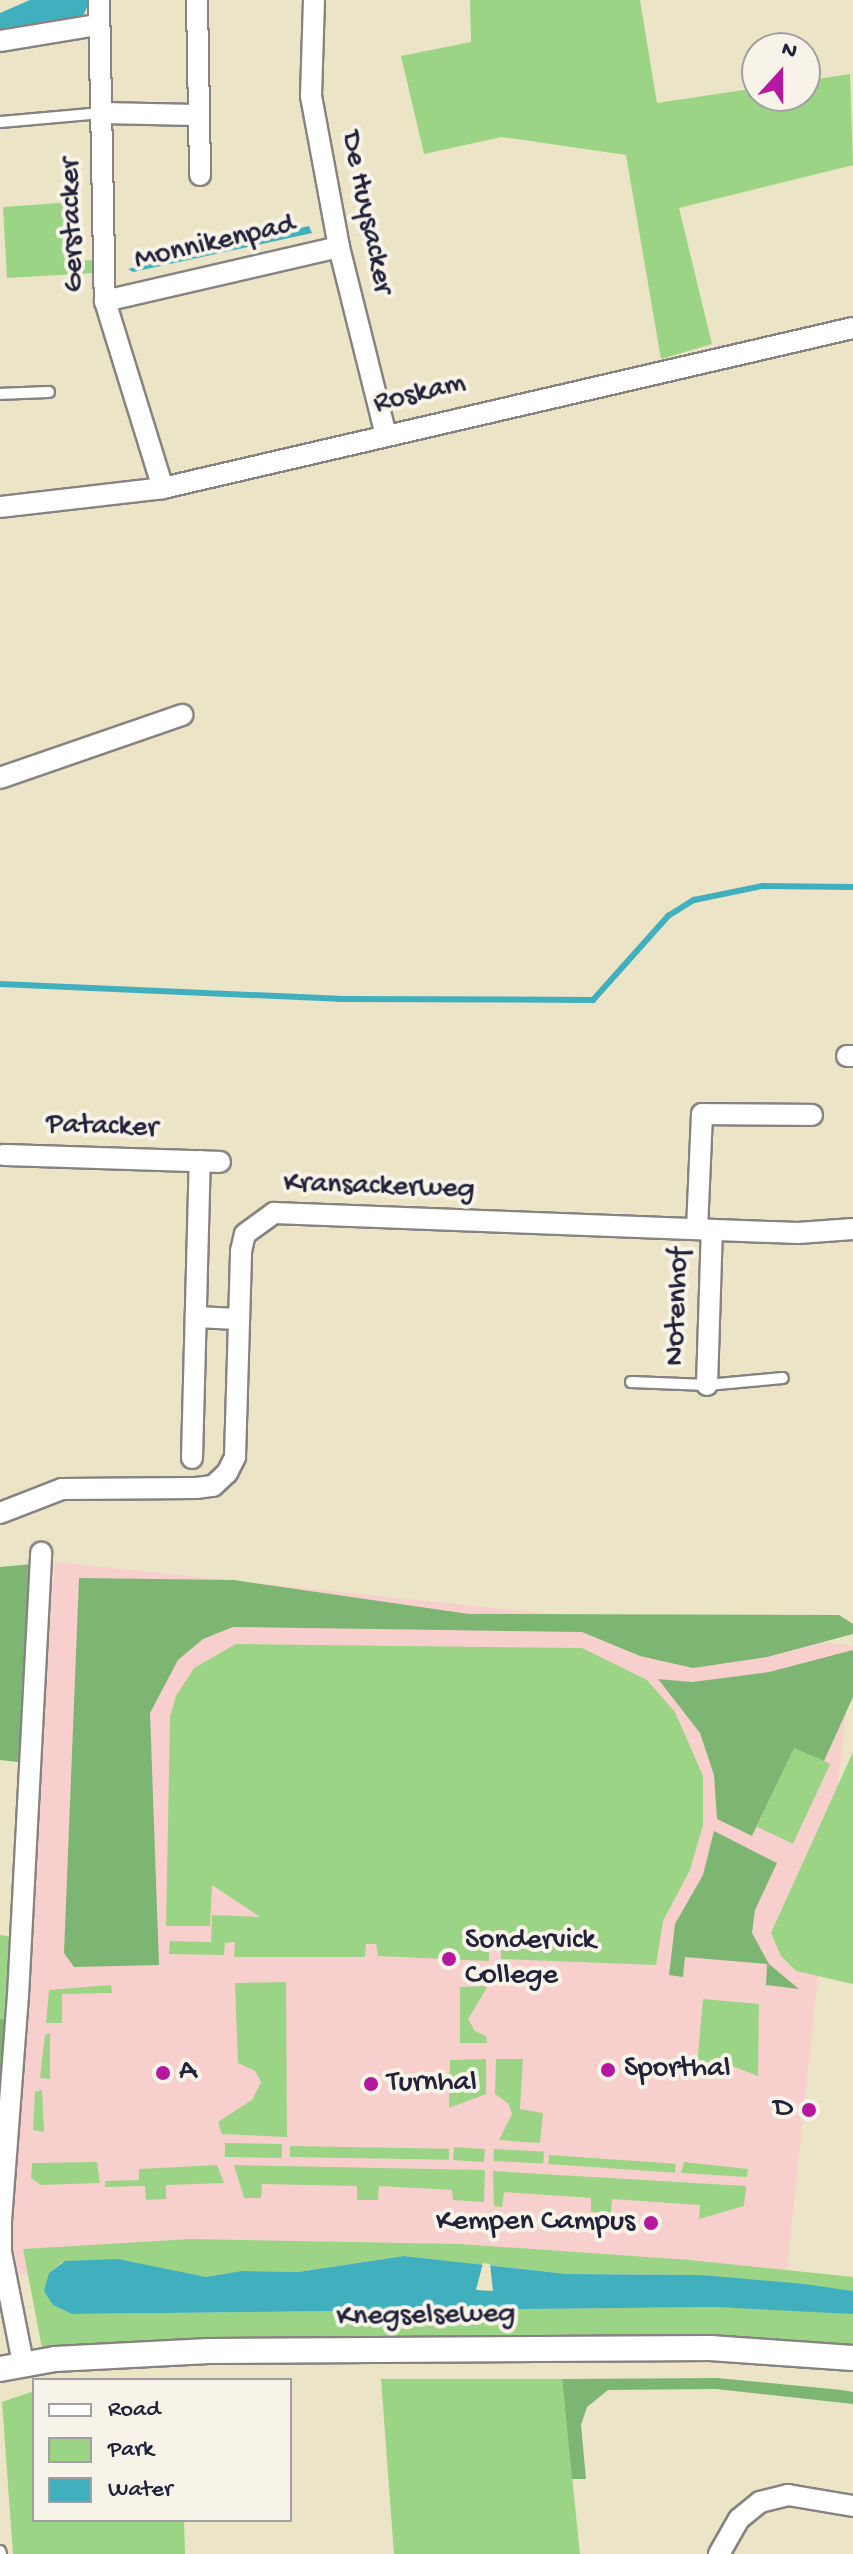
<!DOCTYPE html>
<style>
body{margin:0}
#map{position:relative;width:853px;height:2554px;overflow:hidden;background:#ece4c7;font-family:"Gochi Hand",sans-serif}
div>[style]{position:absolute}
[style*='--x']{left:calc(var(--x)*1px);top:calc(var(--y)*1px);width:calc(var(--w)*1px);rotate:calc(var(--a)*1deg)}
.built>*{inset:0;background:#f7d0ce;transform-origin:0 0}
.green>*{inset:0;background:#9cd486;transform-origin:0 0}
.forest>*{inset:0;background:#7db673}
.water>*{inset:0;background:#41b0be}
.pier>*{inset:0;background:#ece4c7}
.stream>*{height:6px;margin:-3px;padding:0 3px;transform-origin:3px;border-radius:3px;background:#41b0be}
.roads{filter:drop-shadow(2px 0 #878381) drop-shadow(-2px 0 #878381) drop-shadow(0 2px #878381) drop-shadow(0 -2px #878381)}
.service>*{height:10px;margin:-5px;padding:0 5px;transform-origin:5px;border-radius:5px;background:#fff}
.minor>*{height:20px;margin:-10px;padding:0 10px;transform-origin:10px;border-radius:10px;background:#fff}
.tertiary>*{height:24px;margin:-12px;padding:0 12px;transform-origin:12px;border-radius:12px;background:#fff}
.dots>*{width:22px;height:22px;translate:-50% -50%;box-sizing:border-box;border:4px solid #f7f3e8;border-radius:50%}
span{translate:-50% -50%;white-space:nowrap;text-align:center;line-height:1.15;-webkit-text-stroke:8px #f7f3e8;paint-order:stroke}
.street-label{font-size:30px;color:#22223b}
.poi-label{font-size:30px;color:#22223b}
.left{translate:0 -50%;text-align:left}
.right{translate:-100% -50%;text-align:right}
.legend{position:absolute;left:32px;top:2378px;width:260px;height:144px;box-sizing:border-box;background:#f7f3e8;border:2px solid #a29fa3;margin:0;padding:10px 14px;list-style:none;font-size:24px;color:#22223b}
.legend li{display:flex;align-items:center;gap:16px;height:40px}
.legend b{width:40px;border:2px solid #a29fa3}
.north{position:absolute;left:741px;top:32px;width:80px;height:80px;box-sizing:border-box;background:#f7f3e8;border:2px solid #a29fa3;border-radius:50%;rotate:21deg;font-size:22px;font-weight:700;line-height:32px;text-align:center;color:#22223b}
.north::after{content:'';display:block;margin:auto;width:28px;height:36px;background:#b5179e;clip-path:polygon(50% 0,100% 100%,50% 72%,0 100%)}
</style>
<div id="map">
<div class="built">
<div style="left:55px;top:1562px;width:802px;height:712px;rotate:6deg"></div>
</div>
<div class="green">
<div style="clip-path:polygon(470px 0,640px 0,657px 103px,757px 88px,757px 96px,805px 96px,805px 81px,850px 74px,853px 165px,679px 208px,712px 344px,661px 359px,626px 155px,502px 137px,424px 154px,401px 56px,471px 42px)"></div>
<div style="clip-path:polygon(74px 202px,77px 261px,95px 260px,94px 273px,7px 278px,3px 207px)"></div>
<div style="clip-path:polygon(236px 1644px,582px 1648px,647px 1680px,675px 1712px,703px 1776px,703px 1825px,690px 1870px,663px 1921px,656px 1965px,501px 1959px,501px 1946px,489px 1946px,489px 1961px,378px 1956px,376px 1944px,366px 1944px,365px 1957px,234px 1957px,235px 1942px,225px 1943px,224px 1955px,169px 1954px,170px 1941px,211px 1942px,212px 1915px,260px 1917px,212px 1885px,210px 1926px,166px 1926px,170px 1717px,176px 1696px,194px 1668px)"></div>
<div style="left:794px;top:1747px;width:40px;height:88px;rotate:25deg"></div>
<div style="clip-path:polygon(853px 1752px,853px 1984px,796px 1971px,781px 1956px,771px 1933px)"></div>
<div style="clip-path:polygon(0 1935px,14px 1937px,7px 2019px,0 2019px)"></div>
<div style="clip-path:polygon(286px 1982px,287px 2137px,222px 2134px,218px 2122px,252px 2100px,261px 2082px,255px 2071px,238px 2063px,235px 1983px)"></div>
<div style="clip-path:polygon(111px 1985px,112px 1993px,62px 1994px,62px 2023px,46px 2023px,49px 1990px)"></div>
<div style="clip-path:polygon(488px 1986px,468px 2019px,475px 2031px,486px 2036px,487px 2043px,460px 2043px,460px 1987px)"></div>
<div style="clip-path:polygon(703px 1999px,759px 2004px,758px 2076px,727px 2064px,696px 2076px)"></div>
<div style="clip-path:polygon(50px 2033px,50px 2079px,40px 2078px,45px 2035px)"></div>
<div style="clip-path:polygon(486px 2059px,486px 2094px,449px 2108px,450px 2060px)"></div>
<div style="clip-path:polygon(496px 2059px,523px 2059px,520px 2109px,543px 2113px,540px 2143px,499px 2140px,512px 2114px,508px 2103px,495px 2094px)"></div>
<div style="clip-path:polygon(42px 2090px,44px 2132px,33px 2130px,35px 2092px)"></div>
<div style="left:225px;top:2143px;width:57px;height:14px;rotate:1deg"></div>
<div style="left:290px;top:2146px;width:159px;height:11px;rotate:1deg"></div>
<div style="left:454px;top:2147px;width:31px;height:13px;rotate:4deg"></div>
<div style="left:494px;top:2149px;width:50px;height:12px;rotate:3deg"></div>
<div style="left:549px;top:2155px;width:127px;height:9px;rotate:4deg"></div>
<div style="clip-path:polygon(97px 2162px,100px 2183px,41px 2185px,31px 2178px,32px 2163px)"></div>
<div style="clip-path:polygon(684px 2162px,748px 2169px,747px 2177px,681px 2173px)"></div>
<div style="clip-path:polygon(217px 2165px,224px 2183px,166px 2185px,166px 2199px,146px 2200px,145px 2186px,105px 2187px,105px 2181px,139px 2180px,139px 2169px)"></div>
<div style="clip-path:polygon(234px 2165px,485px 2170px,484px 2202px,453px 2200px,452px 2190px,379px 2186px,378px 2200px,357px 2200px,357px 2186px,262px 2184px,261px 2198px,244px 2198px)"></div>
<div style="clip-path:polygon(493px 2171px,746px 2186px,744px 2206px,699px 2219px,700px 2205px,612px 2199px,611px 2213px,591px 2212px,591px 2198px,504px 2192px,502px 2207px,494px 2206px)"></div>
<div style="clip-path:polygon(191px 2239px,460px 2244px,690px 2260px,853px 2277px,853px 2291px,701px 2275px,567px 2274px,404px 2256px,298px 2272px,241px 2271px,206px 2277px,139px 2265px,62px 2262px,49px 2273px,53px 2305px,72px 2314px,714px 2307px,836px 2312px,853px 2314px,853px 2350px,736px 2338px,109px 2343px,42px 2348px,23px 2249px)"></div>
<div style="clip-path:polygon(381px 2379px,562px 2379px,580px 2554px,394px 2554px)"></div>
<div style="clip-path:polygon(34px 2391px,34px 2520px,184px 2520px,185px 2554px,13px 2554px,2px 2402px)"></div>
</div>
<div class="forest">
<div style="clip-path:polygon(32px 1564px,27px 1763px,0 1760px,0 1567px)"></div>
<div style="clip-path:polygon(79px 1578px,234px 1580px,469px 1614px,839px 1615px,853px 1624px,853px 1634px,767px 1657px,693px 1668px,640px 1656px,582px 1632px,233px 1627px,203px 1639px,178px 1660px,150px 1713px,159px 1965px,74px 1967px,64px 1953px)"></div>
<div style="clip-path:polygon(853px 1650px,853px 1697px,824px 1761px,794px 1748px,752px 1836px,717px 1819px,714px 1775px,700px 1733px,658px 1679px,692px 1682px,769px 1672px)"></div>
<div style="clip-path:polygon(714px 1831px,777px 1863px,755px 1910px,752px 1933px,769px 1964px,799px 1989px,766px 1985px,767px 1964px,685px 1957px,683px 1977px,669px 1975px,675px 1924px,703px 1875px)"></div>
<div style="clip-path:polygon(0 2019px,7px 2019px,0 2104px)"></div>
<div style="clip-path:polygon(717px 2378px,842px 2390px,853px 2392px,853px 2404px,716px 2389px,608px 2390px,587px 2407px,581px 2425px,586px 2479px,572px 2479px,562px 2379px)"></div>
</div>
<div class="water">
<div style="clip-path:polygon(30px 0,89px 0,89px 3px,83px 16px,0 34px,0 13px)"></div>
<div style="clip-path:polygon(309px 226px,312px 233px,133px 272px,128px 269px)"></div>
<div style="clip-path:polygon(404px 2256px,567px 2274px,701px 2275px,804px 2284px,853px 2291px,853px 2314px,714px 2307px,72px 2314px,53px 2305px,44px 2291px,49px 2273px,65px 2261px,118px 2259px,206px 2277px,241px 2271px,298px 2272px)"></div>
</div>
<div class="pier">
<div style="clip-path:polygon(483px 2263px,490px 2264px,493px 2291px,476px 2290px)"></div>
</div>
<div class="stream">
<div style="--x:0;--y:984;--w:339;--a:2.5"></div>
<div style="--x:339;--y:999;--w:254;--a:0.2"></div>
<div style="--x:593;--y:1000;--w:113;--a:-48.2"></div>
<div style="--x:668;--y:916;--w:31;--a:-32"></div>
<div style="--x:694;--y:900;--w:69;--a:-11.6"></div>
<div style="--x:762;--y:886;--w:91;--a:0.6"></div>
</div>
<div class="roads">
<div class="service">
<div style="--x:0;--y:122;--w:100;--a:-5.1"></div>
<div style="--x:0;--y:394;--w:49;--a:-2.3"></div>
<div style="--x:631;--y:1382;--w:76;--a:2.3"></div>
<div style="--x:707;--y:1385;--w:76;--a:-5.3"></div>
<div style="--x:0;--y:2551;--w:3;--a:72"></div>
</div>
<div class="minor">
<div style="--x:99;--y:0;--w:301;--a:88.9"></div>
<div style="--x:105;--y:301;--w:196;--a:72.8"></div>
<div style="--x:197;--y:0;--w:175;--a:89"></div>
<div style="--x:314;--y:0;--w:96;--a:91.8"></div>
<div style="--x:311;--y:96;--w:154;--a:79.5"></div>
<div style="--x:339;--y:247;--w:194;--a:76"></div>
<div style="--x:0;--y:41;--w:98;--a:-9.4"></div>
<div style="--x:100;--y:113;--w:98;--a:1.2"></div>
<div style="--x:105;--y:301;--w:240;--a:-13"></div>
<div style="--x:0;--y:507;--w:164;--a:-6.6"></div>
<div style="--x:163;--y:488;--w:708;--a:-13.06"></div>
<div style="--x:0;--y:778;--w:193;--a:-19.1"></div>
<div style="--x:847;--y:1056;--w:6;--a:0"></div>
<div style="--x:3;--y:1155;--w:217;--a:1.8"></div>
<div style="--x:697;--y:1229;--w:115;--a:-87.5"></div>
<div style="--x:702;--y:1114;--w:110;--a:0.5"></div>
<div style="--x:196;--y:1317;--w:42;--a:2.7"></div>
<div style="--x:707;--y:1385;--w:155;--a:-88.2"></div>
<div style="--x:192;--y:1458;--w:297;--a:-88.5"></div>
<div style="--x:0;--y:1513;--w:66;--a:-21.2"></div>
<div style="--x:62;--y:1489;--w:134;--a:-0.4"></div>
<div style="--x:196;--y:1488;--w:17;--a:-7"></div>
<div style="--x:213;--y:1486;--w:19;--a:-43"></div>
<div style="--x:227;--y:1473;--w:18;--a:-63"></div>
<div style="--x:235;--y:1457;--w:206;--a:-88.3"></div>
<div style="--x:241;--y:1251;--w:17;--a:-77"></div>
<div style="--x:245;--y:1234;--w:36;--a:-36"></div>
<div style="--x:274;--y:1213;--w:524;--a:2.19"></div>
<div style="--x:798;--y:1233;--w:55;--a:-4.2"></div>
<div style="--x:23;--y:2363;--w:113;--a:-101.2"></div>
<div style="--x:1;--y:2252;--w:31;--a:-90"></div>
<div style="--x:1;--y:2221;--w:226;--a:-85.7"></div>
<div style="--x:18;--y:1996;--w:444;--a:-87"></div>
<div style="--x:719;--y:2554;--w:40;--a:-60.3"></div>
<div style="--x:739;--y:2519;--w:27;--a:-39"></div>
<div style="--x:760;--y:2502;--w:29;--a:-14"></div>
<div style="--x:788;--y:2495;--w:66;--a:9.6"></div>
</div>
<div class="tertiary">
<div style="--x:0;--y:2369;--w:56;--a:-10.3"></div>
<div style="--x:55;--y:2359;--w:154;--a:-3"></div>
<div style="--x:209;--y:2351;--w:501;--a:-0.34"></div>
<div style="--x:710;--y:2348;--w:143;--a:4"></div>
</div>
</div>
<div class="dots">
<div style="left:449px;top:1959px;background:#b5179e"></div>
<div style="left:608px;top:2070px;background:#b5179e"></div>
<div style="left:163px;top:2073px;background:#b5179e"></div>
<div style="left:371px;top:2084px;background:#b5179e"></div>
<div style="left:809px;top:2110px;background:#b5179e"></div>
<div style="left:651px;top:2223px;background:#b5179e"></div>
</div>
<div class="street-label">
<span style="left:365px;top:213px;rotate:78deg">De Huysacker</span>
<span style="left:74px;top:225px;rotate:-92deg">Gerstacker</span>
<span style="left:215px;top:244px;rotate:-13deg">Monnikenpad</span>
<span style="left:420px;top:395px;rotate:-14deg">Roskam</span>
<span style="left:102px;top:1128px;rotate:2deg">Patacker</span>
<span style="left:379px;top:1188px;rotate:2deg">Kransackerweg</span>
<span style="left:679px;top:1307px;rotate:-88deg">Notenhof</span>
<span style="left:426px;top:2317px;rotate:-1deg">Knegselseweg</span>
</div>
<div class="poi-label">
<span class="left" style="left:465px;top:1959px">Sondervick<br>College</span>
<span class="left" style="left:624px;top:2070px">Sporthal</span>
<span class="left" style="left:179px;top:2073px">A</span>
<span class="left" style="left:387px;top:2084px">Turnhal</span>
<span class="right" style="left:793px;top:2110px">D</span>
<span class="right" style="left:635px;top:2223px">Kempen Campus</span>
</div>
<ul class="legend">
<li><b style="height:10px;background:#fff"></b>Road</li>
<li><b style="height:22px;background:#9cd486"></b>Park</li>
<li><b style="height:22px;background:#41b0be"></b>Water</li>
</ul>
<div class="north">N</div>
</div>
